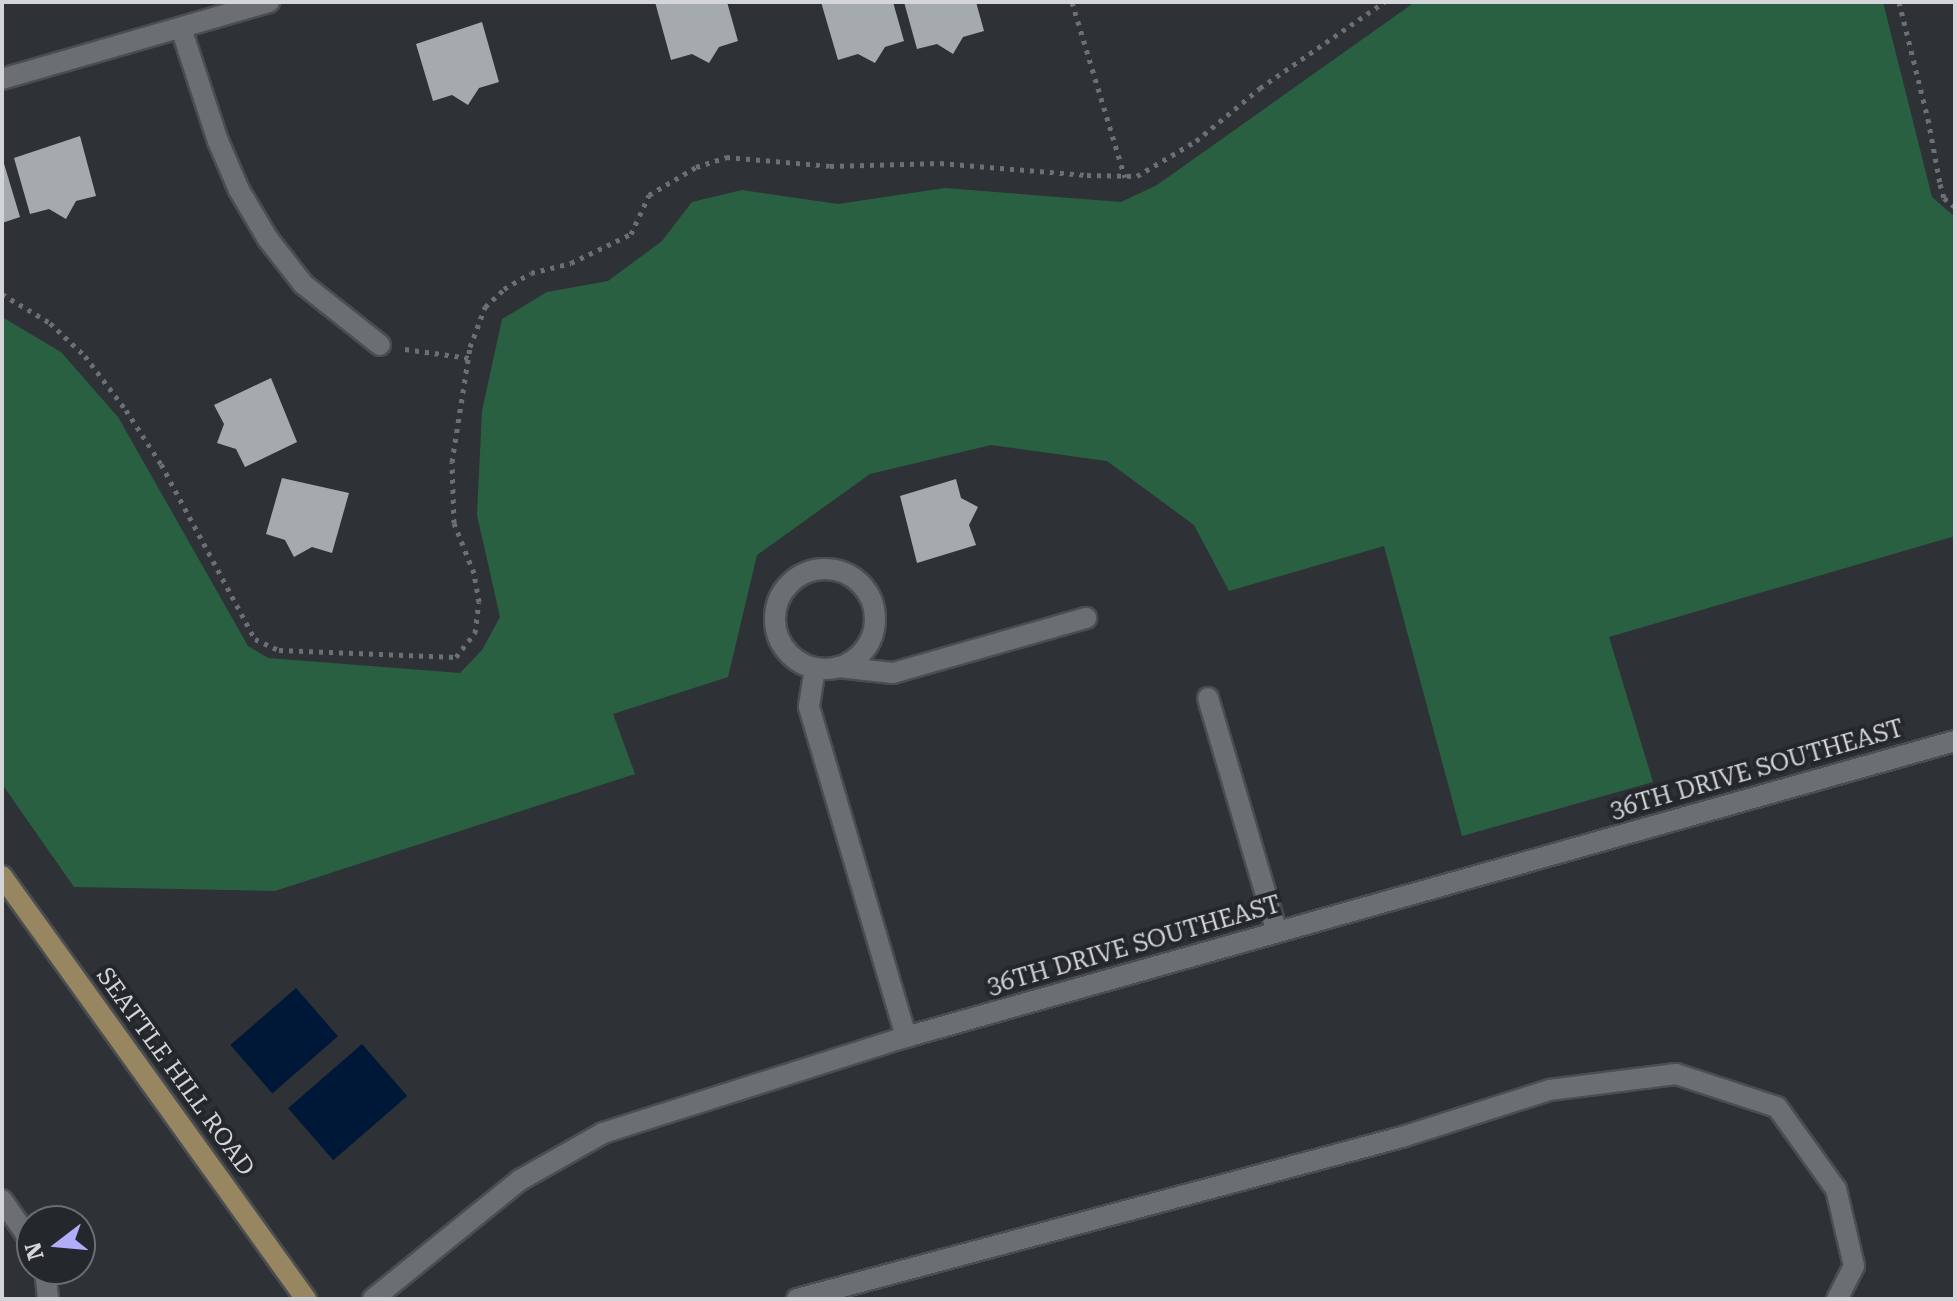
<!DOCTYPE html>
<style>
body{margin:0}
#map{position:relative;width:1957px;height:1301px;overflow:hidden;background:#2e3236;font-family:"Roboto Serif",serif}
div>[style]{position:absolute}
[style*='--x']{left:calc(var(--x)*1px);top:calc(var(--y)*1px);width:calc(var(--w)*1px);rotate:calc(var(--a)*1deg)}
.green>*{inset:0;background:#296042}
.water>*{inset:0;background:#001837;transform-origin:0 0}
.building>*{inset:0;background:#a5aaaf}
.path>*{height:5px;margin-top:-2.5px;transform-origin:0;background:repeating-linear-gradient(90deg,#6c6f73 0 4px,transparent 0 10px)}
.roads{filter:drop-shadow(2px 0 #4b4e51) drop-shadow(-2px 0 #4b4e51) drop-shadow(0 2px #4b4e51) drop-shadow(0 -2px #4b4e51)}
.minor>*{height:20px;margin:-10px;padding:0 10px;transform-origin:10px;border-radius:10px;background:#6b6f74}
.minor>.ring{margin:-10px;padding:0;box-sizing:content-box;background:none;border:20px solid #6b6f74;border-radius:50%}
.major>*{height:20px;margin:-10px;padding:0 10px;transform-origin:10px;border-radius:10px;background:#978660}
span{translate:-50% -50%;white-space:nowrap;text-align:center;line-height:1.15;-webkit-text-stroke:8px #24282c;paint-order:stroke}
.street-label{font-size:24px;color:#d3d5d8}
.frame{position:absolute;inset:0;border:4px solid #d3d5d8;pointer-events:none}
.north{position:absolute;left:16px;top:1205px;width:80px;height:80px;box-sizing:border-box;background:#24282c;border:2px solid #6a6d71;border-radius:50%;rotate:254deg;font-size:22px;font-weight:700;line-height:32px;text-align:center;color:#d3d5d8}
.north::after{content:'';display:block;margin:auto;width:28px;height:36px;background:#b1adfa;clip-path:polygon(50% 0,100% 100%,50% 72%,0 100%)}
</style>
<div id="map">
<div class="green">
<div style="clip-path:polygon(1415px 2px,1883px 2px,1932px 197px,1955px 217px,1955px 536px,1609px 637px,1653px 782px,1462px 836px,1384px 546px,1229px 591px,1194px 525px,1107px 461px,991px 445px,870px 474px,757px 555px,728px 677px,613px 714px,635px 774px,275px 891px,74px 887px,2px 784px,2px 317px,61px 352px,118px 417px,248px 646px,268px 658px,460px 673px,482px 650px,500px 617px,477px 515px,482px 411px,502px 319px,547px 292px,608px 281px,662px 241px,692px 202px,742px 190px,838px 204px,945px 188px,1121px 202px,1157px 185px)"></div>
</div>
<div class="water">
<div style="left:296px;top:988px;width:64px;height:87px;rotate:49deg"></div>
<div style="left:362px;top:1044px;width:69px;height:98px;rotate:49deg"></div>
</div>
<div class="building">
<div style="clip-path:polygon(655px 2px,727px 2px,738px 41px,719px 47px,709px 63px,692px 54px,671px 60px)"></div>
<div style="clip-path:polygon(821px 2px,893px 2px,904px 41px,885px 47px,875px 63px,858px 54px,838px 60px)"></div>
<div style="clip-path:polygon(904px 2px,976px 2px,984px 31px,963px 37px,953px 54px,937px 44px,917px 49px)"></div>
<div style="clip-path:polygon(482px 22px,499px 82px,479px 88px,468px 105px,452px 95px,433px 101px,416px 44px)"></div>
<div style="clip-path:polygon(80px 136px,96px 196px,76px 201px,66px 219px,49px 209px,30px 214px,14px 158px)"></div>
<div style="clip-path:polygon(2px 157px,20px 217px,2px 223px)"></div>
<div style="clip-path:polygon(271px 378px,297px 442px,245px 467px,236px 449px,217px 443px,224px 424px,214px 405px)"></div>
<div style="clip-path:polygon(282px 478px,349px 493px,332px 553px,312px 547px,294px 557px,285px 540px,266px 534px)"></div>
<div style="clip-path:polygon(956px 479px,961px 498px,978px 507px,969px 525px,976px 545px,917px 563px,900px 496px)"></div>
</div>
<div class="path">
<div style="--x:1072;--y:2;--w:183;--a:73.2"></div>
<div style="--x:1899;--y:2;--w:121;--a:76.1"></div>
<div style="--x:1928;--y:119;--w:66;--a:79.5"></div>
<div style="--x:1940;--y:184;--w:15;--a:74"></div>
<div style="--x:1944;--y:198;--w:14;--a:39"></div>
<div style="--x:2;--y:294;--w:56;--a:31.1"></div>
<div style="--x:50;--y:323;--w:48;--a:43.3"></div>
<div style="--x:85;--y:356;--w:68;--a:52.8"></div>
<div style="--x:126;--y:410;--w:64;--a:57.1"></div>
<div style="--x:161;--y:464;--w:199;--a:61.8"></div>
<div style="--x:255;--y:639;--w:26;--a:25"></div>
<div style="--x:279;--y:650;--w:177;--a:2.3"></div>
<div style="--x:456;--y:657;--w:31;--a:-52"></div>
<div style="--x:475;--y:633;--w:31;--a:-83"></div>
<div style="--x:479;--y:602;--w:29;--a:-100"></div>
<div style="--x:474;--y:573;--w:54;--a:-111.8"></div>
<div style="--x:454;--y:523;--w:61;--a:-91.9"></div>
<div style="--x:452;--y:462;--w:116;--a:-81.1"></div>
<div style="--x:470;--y:347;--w:43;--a:-69.4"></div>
<div style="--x:485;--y:307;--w:26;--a:-43"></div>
<div style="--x:504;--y:289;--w:31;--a:-31"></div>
<div style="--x:531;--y:273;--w:41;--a:-14"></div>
<div style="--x:571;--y:263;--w:67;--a:-25.8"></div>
<div style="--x:631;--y:234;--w:43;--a:-65.2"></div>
<div style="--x:649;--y:195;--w:55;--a:-30.8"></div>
<div style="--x:696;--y:167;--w:32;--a:-18"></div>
<div style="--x:726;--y:157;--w:104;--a:4.9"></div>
<div style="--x:830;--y:166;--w:110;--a:-1.6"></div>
<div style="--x:940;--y:163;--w:147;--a:4.7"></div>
<div style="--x:1087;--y:175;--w:50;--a:1.1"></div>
<div style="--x:1137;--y:176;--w:69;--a:-30.7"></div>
<div style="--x:1196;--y:141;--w:83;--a:-39.6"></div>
<div style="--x:1260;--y:88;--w:151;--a:-34.7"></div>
<div style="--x:405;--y:349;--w:65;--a:8"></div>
</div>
<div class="roads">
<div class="minor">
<div style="--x:181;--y:28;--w:119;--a:71.9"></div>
<div style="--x:218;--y:141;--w:53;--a:66.8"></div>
<div style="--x:239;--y:190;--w:57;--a:59.4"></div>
<div style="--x:268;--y:239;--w:57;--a:52.1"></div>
<div style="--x:303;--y:284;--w:98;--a:38.4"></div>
<div style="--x:2;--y:79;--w:278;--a:-16.1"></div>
<div class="ring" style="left:775px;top:569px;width:80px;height:80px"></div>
<div style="--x:838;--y:667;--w:55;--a:6.2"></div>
<div style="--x:893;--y:673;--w:201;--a:-15.9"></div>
<div style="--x:815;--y:668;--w:39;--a:99"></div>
<div style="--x:809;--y:707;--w:344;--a:73.6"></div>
<div style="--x:1208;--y:698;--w:244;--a:73.6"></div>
<div style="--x:2;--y:1200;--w:52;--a:55.1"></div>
<div style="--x:45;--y:1269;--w:30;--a:84"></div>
<div style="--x:373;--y:1299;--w:189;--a:-39"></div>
<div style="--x:520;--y:1180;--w:95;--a:-29.5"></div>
<div style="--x:603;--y:1133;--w:318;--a:-17.6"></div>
<div style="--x:906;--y:1037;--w:1090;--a:-15.76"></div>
<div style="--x:797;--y:1299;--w:626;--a:-14.99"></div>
<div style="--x:1402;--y:1137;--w:154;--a:-17.7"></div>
<div style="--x:1549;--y:1090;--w:128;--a:-7.2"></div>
<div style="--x:1676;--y:1074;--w:106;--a:18.1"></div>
<div style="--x:1777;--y:1107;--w:101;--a:54.3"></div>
<div style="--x:1836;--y:1189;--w:79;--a:76.8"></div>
<div style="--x:1854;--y:1266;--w:37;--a:117"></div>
</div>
<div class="major">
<div style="--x:2;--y:876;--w:521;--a:54.3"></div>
</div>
</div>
<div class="street-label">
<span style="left:1757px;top:770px;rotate:-16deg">36TH DRIVE SOUTHEAST</span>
<span style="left:1134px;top:946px;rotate:-16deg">36TH DRIVE SOUTHEAST</span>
<span style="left:175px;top:1072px;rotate:54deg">SEATTLE HILL ROAD</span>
</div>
<div class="frame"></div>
<div class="north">N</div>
</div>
